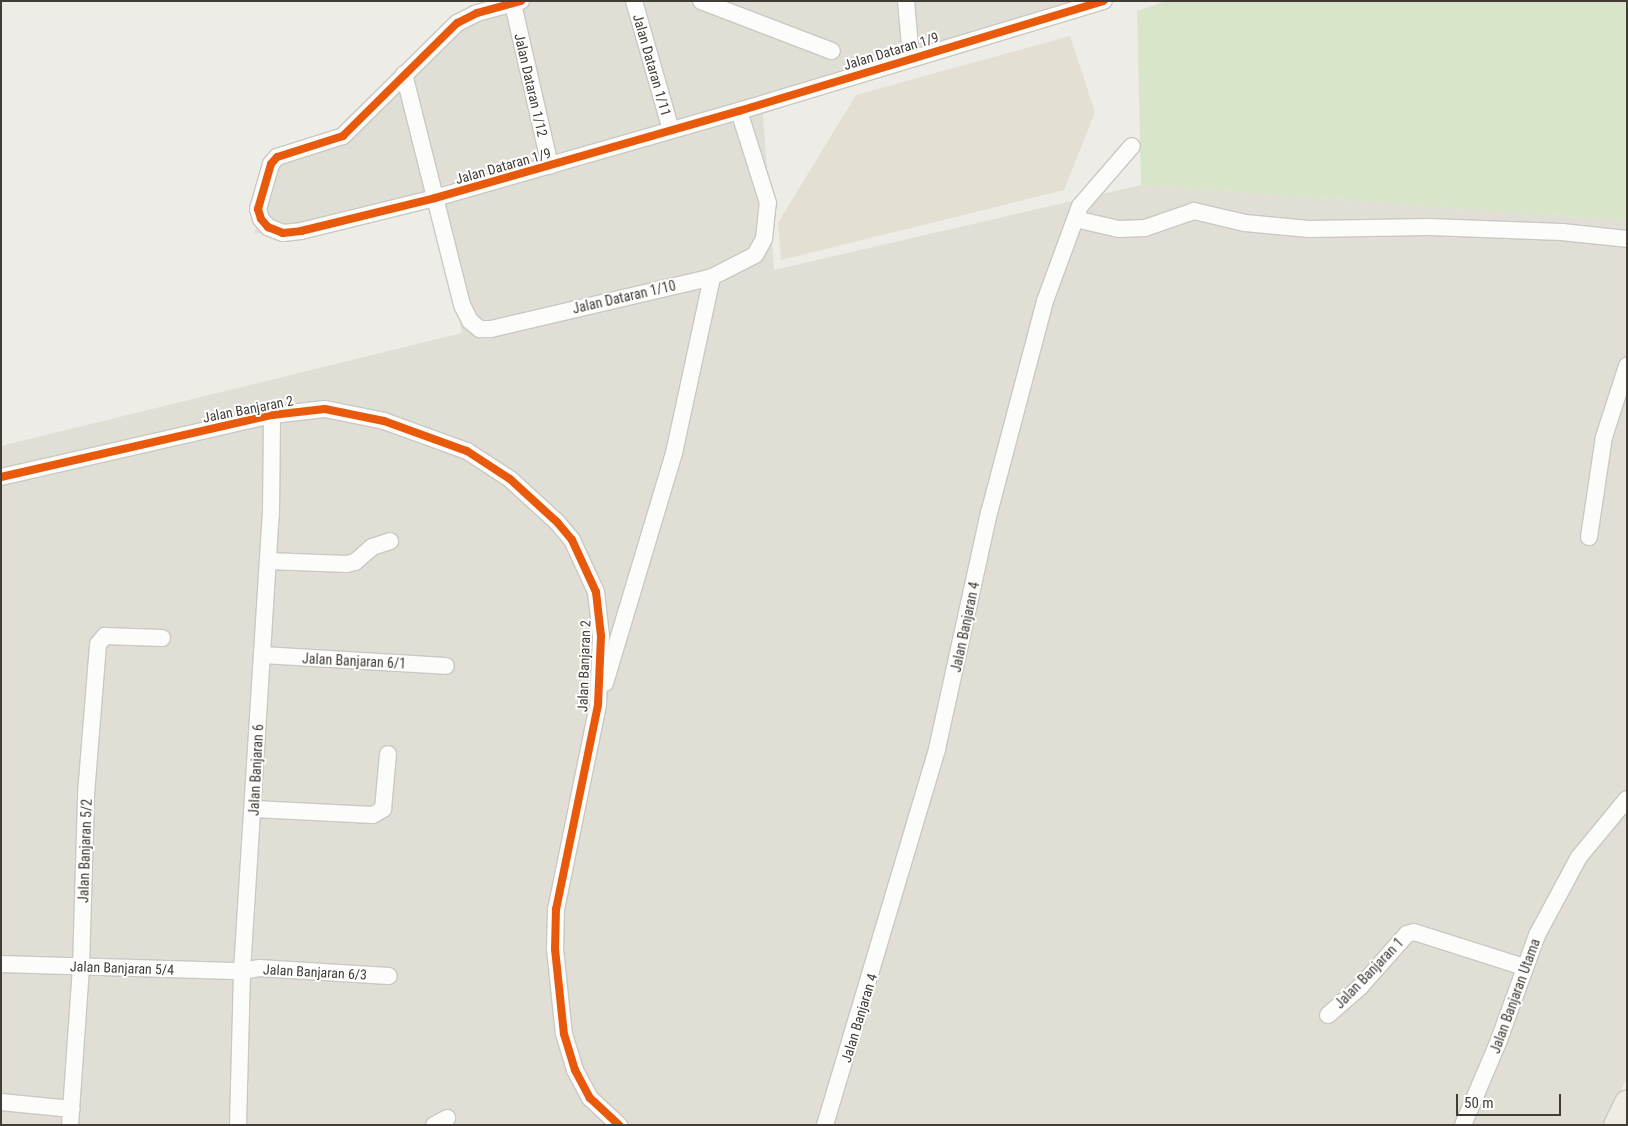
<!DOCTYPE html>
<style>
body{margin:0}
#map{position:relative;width:1628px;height:1126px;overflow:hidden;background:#edece7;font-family:"Roboto Condensed",sans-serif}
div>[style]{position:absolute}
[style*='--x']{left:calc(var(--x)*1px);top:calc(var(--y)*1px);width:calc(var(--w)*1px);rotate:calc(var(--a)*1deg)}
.residential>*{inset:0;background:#e1ded5}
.education>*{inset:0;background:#e3dfd3}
.green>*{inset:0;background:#d9e5c9}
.roads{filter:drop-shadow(1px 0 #c9c8c3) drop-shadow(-1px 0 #c9c8c3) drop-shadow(0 1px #c9c8c3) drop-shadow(0 -1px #c9c8c3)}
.street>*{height:16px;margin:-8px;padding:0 8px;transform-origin:8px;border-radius:8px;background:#fcfcfb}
.primary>*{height:25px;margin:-12.5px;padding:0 12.5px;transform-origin:12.5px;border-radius:12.5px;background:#efece3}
.cycleway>*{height:8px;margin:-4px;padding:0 4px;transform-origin:4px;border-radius:4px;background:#e8590c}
span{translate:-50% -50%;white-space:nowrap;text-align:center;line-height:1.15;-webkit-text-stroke:4px #fff;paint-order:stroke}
.street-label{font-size:14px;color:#413d35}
.frame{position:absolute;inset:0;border:2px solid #413d35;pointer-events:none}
.scale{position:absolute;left:1456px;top:1094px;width:105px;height:22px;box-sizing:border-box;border:2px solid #413d35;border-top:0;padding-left:6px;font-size:15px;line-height:18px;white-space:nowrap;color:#413d35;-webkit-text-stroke:4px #fff;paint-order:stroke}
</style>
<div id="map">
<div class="residential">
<div style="clip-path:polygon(528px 1px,1086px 1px,763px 114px,774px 270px,1141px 185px,1627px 221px,1627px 1077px,1605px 1125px,1px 1125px,1px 446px,462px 333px,435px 198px,254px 234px,287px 146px,343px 136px,457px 23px)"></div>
</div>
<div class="education">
<div style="clip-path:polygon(1070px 36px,1095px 112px,1064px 190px,781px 260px,778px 223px,856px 95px)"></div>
</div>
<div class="green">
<div style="clip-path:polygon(1166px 1px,1627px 1px,1627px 221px,1141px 185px,1137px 11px)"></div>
</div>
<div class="roads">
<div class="street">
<div style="--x:521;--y:1;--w:46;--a:164.7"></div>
<div style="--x:477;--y:13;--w:22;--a:153"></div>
<div style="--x:457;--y:23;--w:161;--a:135.3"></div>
<div style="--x:343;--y:136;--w:69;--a:162.3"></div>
<div style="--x:277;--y:157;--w:9;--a:131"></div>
<div style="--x:271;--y:164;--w:47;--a:106.1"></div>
<div style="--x:258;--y:209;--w:10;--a:73"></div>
<div style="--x:261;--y:219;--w:11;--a:49"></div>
<div style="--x:268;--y:227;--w:16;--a:22"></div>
<div style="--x:283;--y:233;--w:18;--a:-6"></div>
<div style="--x:301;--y:231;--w:138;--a:-13.8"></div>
<div style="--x:435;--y:198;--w:316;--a:-16"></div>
<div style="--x:739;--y:111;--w:381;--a:-16.8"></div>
<div style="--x:634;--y:1;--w:134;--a:74"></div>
<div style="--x:701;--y:1;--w:140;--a:20.9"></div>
<div style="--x:906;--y:1;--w:56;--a:84.9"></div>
<div style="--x:513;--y:4;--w:166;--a:77.1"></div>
<div style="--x:404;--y:74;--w:238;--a:75.9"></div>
<div style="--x:462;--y:305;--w:18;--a:63"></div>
<div style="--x:470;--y:321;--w:13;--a:39"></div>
<div style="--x:480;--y:329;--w:11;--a:0"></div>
<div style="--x:491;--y:329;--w:227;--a:-13.2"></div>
<div style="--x:712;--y:277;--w:48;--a:-27.1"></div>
<div style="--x:755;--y:255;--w:18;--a:-61"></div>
<div style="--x:764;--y:239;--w:36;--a:-84"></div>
<div style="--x:768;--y:203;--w:96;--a:-107.5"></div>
<div style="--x:1075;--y:219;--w:45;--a:12.8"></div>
<div style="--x:1119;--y:229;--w:26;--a:-2"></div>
<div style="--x:1145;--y:228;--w:52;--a:-19.1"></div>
<div style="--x:1194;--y:211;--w:52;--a:13.2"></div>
<div style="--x:1245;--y:223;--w:64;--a:5.4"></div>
<div style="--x:1309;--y:229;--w:121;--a:-0.9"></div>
<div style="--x:1430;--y:227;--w:132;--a:2.2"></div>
<div style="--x:1562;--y:232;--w:65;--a:6.1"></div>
<div style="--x:1;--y:477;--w:278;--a:-12.9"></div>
<div style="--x:272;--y:415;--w:53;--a:-6.5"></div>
<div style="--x:325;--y:409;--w:60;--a:11.5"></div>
<div style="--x:384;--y:421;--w:88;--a:19.9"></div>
<div style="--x:467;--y:451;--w:51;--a:33.1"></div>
<div style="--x:510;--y:479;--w:64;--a:42.5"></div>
<div style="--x:557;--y:522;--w:23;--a:50"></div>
<div style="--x:572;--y:540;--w:57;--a:65.2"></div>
<div style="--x:596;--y:592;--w:44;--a:83.5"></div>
<div style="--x:601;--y:636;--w:69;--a:92.5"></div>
<div style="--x:598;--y:705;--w:208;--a:101.6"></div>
<div style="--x:556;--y:909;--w:40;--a:91.4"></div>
<div style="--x:555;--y:949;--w:85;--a:84"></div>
<div style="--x:564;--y:1034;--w:38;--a:73"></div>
<div style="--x:575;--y:1070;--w:32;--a:62"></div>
<div style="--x:590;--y:1098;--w:40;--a:43"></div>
<div style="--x:1589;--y:537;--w:101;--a:-81.5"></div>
<div style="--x:1604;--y:437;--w:75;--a:-72.1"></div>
<div style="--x:268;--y:561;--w:79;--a:2.2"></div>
<div style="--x:347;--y:564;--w:8;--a:-14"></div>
<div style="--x:355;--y:562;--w:23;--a:-41"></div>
<div style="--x:372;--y:547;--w:19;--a:-18"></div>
<div style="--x:262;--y:655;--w:184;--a:3.4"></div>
<div style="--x:605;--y:683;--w:240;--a:-73.3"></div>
<div style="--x:674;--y:453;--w:180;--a:-77.8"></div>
<div style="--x:254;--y:809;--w:119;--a:2.9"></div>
<div style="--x:373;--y:815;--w:12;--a:-31"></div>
<div style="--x:383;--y:809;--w:55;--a:-84.8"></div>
<div style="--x:1;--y:964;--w:241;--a:1.7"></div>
<div style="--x:242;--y:971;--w:17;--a:-10"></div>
<div style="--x:259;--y:968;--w:130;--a:3.5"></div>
<div style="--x:1328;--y:1015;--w:43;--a:-41.2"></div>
<div style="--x:1360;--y:987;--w:71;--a:-48.4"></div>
<div style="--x:1407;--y:934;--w:7;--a:-16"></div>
<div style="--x:1414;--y:932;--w:115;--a:17.7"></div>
<div style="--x:1;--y:1102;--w:71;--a:5.6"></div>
<div style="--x:70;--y:1125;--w:158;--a:-86"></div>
<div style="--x:81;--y:967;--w:173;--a:-88.3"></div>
<div style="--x:86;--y:794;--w:150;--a:-85.4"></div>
<div style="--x:98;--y:644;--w:11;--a:-49"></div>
<div style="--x:105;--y:636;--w:57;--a:2"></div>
<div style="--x:238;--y:1125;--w:154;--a:-88.5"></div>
<div style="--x:242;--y:971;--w:457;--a:-86.4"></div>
<div style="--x:271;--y:515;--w:100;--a:-89.4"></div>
<div style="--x:434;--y:1125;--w:15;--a:-28"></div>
<div style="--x:825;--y:1125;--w:392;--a:-73.4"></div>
<div style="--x:937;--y:749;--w:242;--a:-77.6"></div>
<div style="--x:989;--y:513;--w:219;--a:-75.2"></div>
<div style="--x:1045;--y:301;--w:101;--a:-69.8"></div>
<div style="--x:1080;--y:206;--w:79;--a:-49.1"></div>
<div style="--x:1463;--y:1125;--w:92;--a:-67"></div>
<div style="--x:1499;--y:1040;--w:112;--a:-70.1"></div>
<div style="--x:1537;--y:935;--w:89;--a:-61.7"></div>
<div style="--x:1579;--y:857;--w:75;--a:-50.4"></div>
</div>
<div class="primary">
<div style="--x:1616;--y:1125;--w:25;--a:-64"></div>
</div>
</div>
<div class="cycleway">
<div style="--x:521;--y:1;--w:46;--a:164.7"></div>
<div style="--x:477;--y:13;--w:22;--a:153"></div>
<div style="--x:457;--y:23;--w:161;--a:135.3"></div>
<div style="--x:343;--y:136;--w:69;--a:162.3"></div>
<div style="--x:277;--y:157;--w:9;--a:131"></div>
<div style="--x:271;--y:164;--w:47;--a:106.1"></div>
<div style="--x:258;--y:209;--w:10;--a:73"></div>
<div style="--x:261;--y:219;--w:11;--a:49"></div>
<div style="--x:268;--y:227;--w:16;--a:22"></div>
<div style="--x:283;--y:233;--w:18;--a:-6"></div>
<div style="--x:301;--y:231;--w:138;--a:-13.8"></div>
<div style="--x:435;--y:198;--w:316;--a:-16"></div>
<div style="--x:739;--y:111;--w:381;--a:-16.8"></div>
<div style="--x:1;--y:477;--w:278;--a:-12.9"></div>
<div style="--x:272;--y:415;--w:53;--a:-6.5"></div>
<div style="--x:325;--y:409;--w:60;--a:11.5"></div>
<div style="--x:384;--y:421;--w:88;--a:19.9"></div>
<div style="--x:467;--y:451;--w:51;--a:33.1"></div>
<div style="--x:510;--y:479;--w:64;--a:42.5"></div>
<div style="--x:557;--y:522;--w:23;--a:50"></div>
<div style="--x:572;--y:540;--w:57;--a:65.2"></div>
<div style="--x:596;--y:592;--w:44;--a:83.5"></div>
<div style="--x:601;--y:636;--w:69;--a:92.5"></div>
<div style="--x:598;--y:705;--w:208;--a:101.6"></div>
<div style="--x:556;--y:909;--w:40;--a:91.4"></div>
<div style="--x:555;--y:949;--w:85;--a:84"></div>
<div style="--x:564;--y:1034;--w:38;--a:73"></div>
<div style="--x:575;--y:1070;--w:32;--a:62"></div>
<div style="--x:590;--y:1098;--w:40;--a:43"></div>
</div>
<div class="street-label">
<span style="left:891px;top:51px;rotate:-17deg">Jalan Dataran 1/9</span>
<span style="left:652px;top:65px;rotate:74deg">Jalan Dataran 1/11</span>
<span style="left:531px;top:85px;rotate:77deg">Jalan Dataran 1/12</span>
<span style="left:503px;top:166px;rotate:-16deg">Jalan Dataran 1/9</span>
<span style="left:624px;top:297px;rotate:-13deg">Jalan Dataran 1/10</span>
<span style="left:248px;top:409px;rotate:-11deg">Jalan Banjaran 2</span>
<span style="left:965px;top:627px;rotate:-78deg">Jalan Banjaran 4</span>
<span style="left:354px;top:661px;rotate:3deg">Jalan Banjaran 6/1</span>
<span style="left:584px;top:666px;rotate:-88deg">Jalan Banjaran 2</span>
<span style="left:256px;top:770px;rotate:-87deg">Jalan Banjaran 6</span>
<span style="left:85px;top:851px;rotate:-88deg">Jalan Banjaran 5/2</span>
<span style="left:122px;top:968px;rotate:2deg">Jalan Banjaran 5/4</span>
<span style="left:315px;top:972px;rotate:3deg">Jalan Banjaran 6/3</span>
<span style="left:1369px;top:973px;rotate:-46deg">Jalan Banjaran 1</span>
<span style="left:1515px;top:996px;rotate:-70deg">Jalan Banjaran Utama</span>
<span style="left:859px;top:1018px;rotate:-73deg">Jalan Banjaran 4</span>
</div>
<div class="frame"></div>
<div class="scale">50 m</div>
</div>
